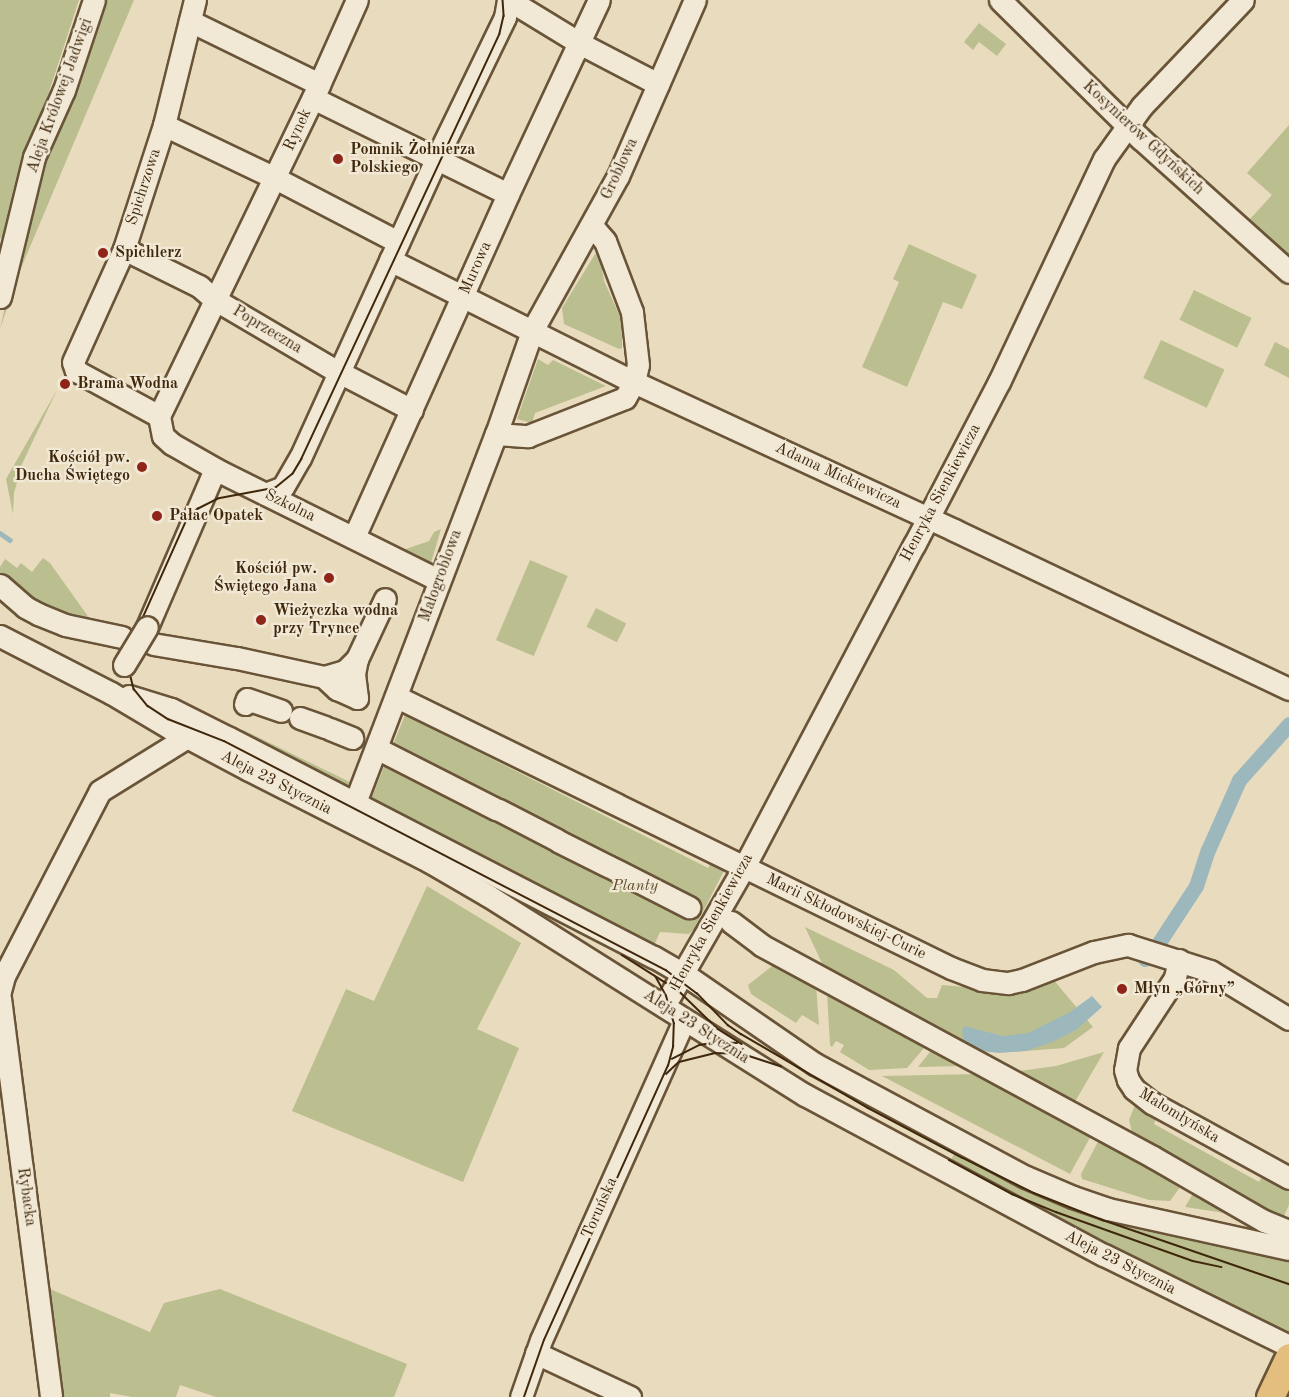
<!DOCTYPE html>
<meta charset="utf-8">
<style>
body{margin:0}
#map{position:relative;width:1289px;height:1397px;overflow:hidden;background:#e9dbbe;font-family:"Old Standard TT",serif}
div>[style]{position:absolute}
[style*='--x']{left:calc(var(--x)*1px);top:calc(var(--y)*1px);width:calc(var(--w)*1px);rotate:calc(var(--a)*1deg)}
.green>*{inset:0;background:#bbbe8e;transform-origin:0 0}
.water>*{inset:0;background:#9db8bd}
.stream>*{height:4.5px;margin:-2.25px;padding:0 2.25px;transform-origin:2.25px;border-radius:2.25px;background:#9db8bd}
.canal>*{height:15px;margin:-7.5px;padding:0 7.5px;transform-origin:7.5px;border-radius:7.5px;background:#9db8bd}
.roads{filter:drop-shadow(2px 0 #695438) drop-shadow(-2px 0 #695438) drop-shadow(0 2px #695438) drop-shadow(0 -2px #695438)}
.minor>*{height:21px;margin:-10.5px;padding:0 10.5px;transform-origin:10.5px;border-radius:10.5px;background:#f1e8d5}
.major>*{height:27px;margin:-13.5px;padding:0 13.5px;transform-origin:13.5px;border-radius:13.5px;background:#e4be7f}
.tram>*{height:1.5px;margin:-0.75px;padding:0 0.75px;transform-origin:0.75px;border-radius:0.75px;background:#3e270b}
.bridges{filter:drop-shadow(2px 0 #695438) drop-shadow(-2px 0 #695438) drop-shadow(0 2px #695438) drop-shadow(0 -2px #695438)}
.minor-bridge>*{height:21px;margin:-10.5px;padding:0 10.5px;transform-origin:10.5px;border-radius:10.5px;background:#f1e8d5}
.dots>*{width:16px;height:16px;translate:-50% -50%;box-sizing:border-box;border:3px solid #f1e8d5;border-radius:50%}
span{translate:-50% -50%;white-space:nowrap;text-align:center;line-height:1.15;-webkit-text-stroke:4.5px #f1e8d5;paint-order:stroke}
.street-label{font-size:16px;color:#3e270b}
.poi-label{font-size:16px;color:#3e270b;font-weight:700}
.left{translate:0 -50%;text-align:left}
.right{translate:-100% -50%;text-align:right}
.park-label{font-size:16px;color:#5d4d2c;font-style:italic}
</style>
<div id="map">
<div class="green">
<div style="clip-path:polygon(0 0,79px 0,33px 141px,8px 240px,0 238px)"></div>
<div style="clip-path:polygon(100px 0,134px 0,19px 273px,0 329px,35px 172px)"></div>
<div style="clip-path:polygon(979px 23px,1006px 44px,997px 56px,979px 42px,973px 50px,964px 42px)"></div>
<div style="clip-path:polygon(1289px 125px,1289px 255px,1250px 219px,1272px 195px,1247px 173px)"></div>
<div style="clip-path:polygon(909px 244px,977px 275px,962px 309px,943px 302px,907px 387px,862px 367px,899px 282px,893px 279px)"></div>
<div style="clip-path:polygon(595px 254px,600px 256px,604px 281px,622px 321px,622px 348px,619px 349px,564px 324px,562px 308px)"></div>
<div style="left:1194px;top:290px;width:64px;height:33px;rotate:26deg"></div>
<div style="left:1161px;top:340px;width:70px;height:42px;rotate:25deg"></div>
<div style="clip-path:polygon(1275px 342px,1289px 349px,1289px 378px,1264px 365px)"></div>
<div style="clip-path:polygon(538px 359px,548px 365px,553px 360px,606px 386px,535px 413px,532px 423px,517px 419px)"></div>
<div style="clip-path:polygon(57px 390px,22px 464px,14px 493px,13px 514px,6px 479px)"></div>
<div style="clip-path:polygon(441px 529px,431px 563px,403px 550px,429px 541px,434px 532px)"></div>
<div style="clip-path:polygon(43px 558px,50px 563px,92px 622px,53px 615px,0 578px,0 567px,5px 559px,17px 568px,21px 563px,32px 572px)"></div>
<div style="left:530px;top:560px;width:41px;height:87px;rotate:23deg"></div>
<div style="left:596px;top:608px;width:34px;height:21px;rotate:27deg"></div>
<div style="clip-path:polygon(405px 715px,708px 868px,713px 860px,726px 867px,694px 929px,689px 934px,660px 932px,652px 950px,369px 804px)"></div>
<div style="clip-path:polygon(243px 730px,352px 783px,339px 787px,238px 739px)"></div>
<div style="clip-path:polygon(427px 886px,521px 943px,477px 1029px,519px 1048px,463px 1182px,292px 1111px,346px 989px,374px 1001px)"></div>
<div style="clip-path:polygon(805px 927px,894px 970px,927px 998px,937px 998px,942px 985px,976px 988px,1052px 978px,1093px 1027px,1064px 1048px,1014px 1052px,980px 1049px,945px 1036px,828px 976px)"></div>
<div style="clip-path:polygon(776px 963px,816px 985px,819px 1025px,802px 1015px,796px 1023px,751px 994px,748px 985px)"></div>
<div style="clip-path:polygon(827px 993px,923px 1045px,924px 1048px,907px 1068px,869px 1070px,840px 1052px,844px 1045px,836px 1041px,832px 1047px,830px 1045px)"></div>
<div style="clip-path:polygon(933px 1048px,963px 1066px,918px 1067px)"></div>
<div style="clip-path:polygon(1104px 1052px,1073px 1105px,1012px 1072px,1056px 1066px)"></div>
<div style="clip-path:polygon(978px 1074px,1092px 1134px,1070px 1174px,882px 1076px)"></div>
<div style="clip-path:polygon(1137px 1100px,1158px 1115px,1154px 1124px,1259px 1182px,1263px 1175px,1289px 1189px,1289px 1205px,1284px 1216px,1270px 1216px,1134px 1140px,1129px 1120px)"></div>
<div style="clip-path:polygon(1100px 1138px,1183px 1183px,1170px 1201px,1149px 1200px,1082px 1179px,1081px 1174px)"></div>
<div style="clip-path:polygon(956px 1149px,1289px 1257px,1289px 1335px,1259px 1323px,1133px 1255px,1049px 1218px,949px 1165px)"></div>
<div style="clip-path:polygon(1195px 1190px,1245px 1216px,1185px 1207px)"></div>
<div style="clip-path:polygon(50px 1289px,150px 1332px,164px 1303px,220px 1289px,407px 1364px,394px 1397px,216px 1397px,180px 1385px,176px 1397px,132px 1397px,110px 1393px,110px 1397px,62px 1397px)"></div>
</div>
<div class="water">
<div style="clip-path:polygon(1092px 996px,1102px 1007px,1076px 1030px,1052px 1042px,1026px 1051px,999px 1053px,971px 1050px,964px 1045px,962px 1030px,964px 1026px,1003px 1036px,1028px 1033px,1070px 1012px)"></div>
</div>
<div class="stream">
<div style="--x:0;--y:533;--w:12;--a:35"></div>
</div>
<div class="canal">
<div style="--x:1145;--y:959;--w:20;--a:-49"></div>
<div style="--x:1158;--y:944;--w:69;--a:-56.8"></div>
<div style="--x:1196;--y:886;--w:38;--a:-72"></div>
<div style="--x:1208;--y:850;--w:77;--a:-66.1"></div>
<div style="--x:1239;--y:780;--w:75;--a:-48.2"></div>
</div>
<div class="roads">
<div class="minor">
<div style="--x:509;--y:0;--w:84;--a:31.4"></div>
<div style="--x:581;--y:44;--w:87;--a:27.5"></div>
<div style="--x:1000;--y:0;--w:198;--a:44.6"></div>
<div style="--x:1141;--y:139;--w:199;--a:41.9"></div>
<div style="--x:190;--y:21;--w:144;--a:26"></div>
<div style="--x:313;--y:98;--w:217;--a:26.2"></div>
<div style="--x:164;--y:125;--w:123;--a:25.5"></div>
<div style="--x:275;--y:178;--w:139;--a:27.5"></div>
<div style="--x:124;--y:249;--w:84;--a:26.3"></div>
<div style="--x:199;--y:286;--w:20;--a:41"></div>
<div style="--x:214;--y:299;--w:138;--a:30.5"></div>
<div style="--x:333;--y:369;--w:89;--a:27.4"></div>
<div style="--x:390;--y:260;--w:273;--a:26.6"></div>
<div style="--x:634;--y:382;--w:353;--a:24.8"></div>
<div style="--x:954;--y:530;--w:371;--a:25.4"></div>
<div style="--x:0;--y:297;--w:144;--a:-76.3"></div>
<div style="--x:34;--y:157;--w:73;--a:-65.9"></div>
<div style="--x:64;--y:90;--w:95;--a:-71.6"></div>
<div style="--x:159;--y:416;--w:94;--a:-151.5"></div>
<div style="--x:76;--y:371;--w:9;--a:-108"></div>
<div style="--x:73;--y:362;--w:124;--a:-65.7"></div>
<div style="--x:124;--y:249;--w:130;--a:-72.1"></div>
<div style="--x:164;--y:125;--w:129;--a:-76.1"></div>
<div style="--x:159;--y:416;--w:365;--a:-64.2"></div>
<div style="--x:318;--y:87;--w:95;--a:-65.9"></div>
<div style="--x:159;--y:416;--w:20;--a:79"></div>
<div style="--x:163;--y:436;--w:12;--a:42"></div>
<div style="--x:172;--y:444;--w:56;--a:29.7"></div>
<div style="--x:221;--y:472;--w:243;--a:26.4"></div>
<div style="--x:496;--y:434;--w:32;--a:4"></div>
<div style="--x:528;--y:436;--w:104;--a:-21.4"></div>
<div style="--x:625;--y:398;--w:18;--a:-61"></div>
<div style="--x:634;--y:382;--w:17;--a:-77"></div>
<div style="--x:638;--y:365;--w:53;--a:-96.5"></div>
<div style="--x:632;--y:312;--w:76;--a:-110.8"></div>
<div style="--x:605;--y:241;--w:20;--a:-131"></div>
<div style="--x:265;--y:494;--w:19;--a:-21"></div>
<div style="--x:283;--y:487;--w:34;--a:-60"></div>
<div style="--x:300;--y:458;--w:337;--a:-65.5"></div>
<div style="--x:440;--y:151;--w:149;--a:-64.1"></div>
<div style="--x:505;--y:17;--w:17;--a:-80"></div>
<div style="--x:354;--y:537;--w:376;--a:-65.8"></div>
<div style="--x:508;--y:194;--w:214;--a:-64.9"></div>
<div style="--x:0;--y:585;--w:33;--a:41"></div>
<div style="--x:25;--y:607;--w:15;--a:28"></div>
<div style="--x:38;--y:614;--w:29;--a:22"></div>
<div style="--x:65;--y:625;--w:58;--a:11.9"></div>
<div style="--x:147;--y:627;--w:172;--a:-66.7"></div>
<div style="--x:0;--y:636;--w:125;--a:27.2"></div>
<div style="--x:111;--y:693;--w:69;--a:30.7"></div>
<div style="--x:170;--y:728;--w:89;--a:28"></div>
<div style="--x:249;--y:770;--w:203;--a:26.9"></div>
<div style="--x:430;--y:862;--w:66;--a:30.1"></div>
<div style="--x:487;--y:895;--w:376;--a:32.2"></div>
<div style="--x:805;--y:1095;--w:339;--a:28.2"></div>
<div style="--x:1104;--y:1255;--w:206;--a:26.2"></div>
<div style="--x:153;--y:644;--w:85;--a:9.5"></div>
<div style="--x:237;--y:658;--w:89;--a:12.3"></div>
<div style="--x:324;--y:677;--w:22;--a:-16"></div>
<div style="--x:345;--y:671;--w:17;--a:-45"></div>
<div style="--x:357;--y:659;--w:66;--a:-65"></div>
<div style="--x:324;--y:677;--w:18;--a:43"></div>
<div style="--x:337;--y:689;--w:22;--a:24"></div>
<div style="--x:357;--y:698;--w:24;--a:-97"></div>
<div style="--x:354;--y:674;--w:15;--a:-79"></div>
<div style="--x:129;--y:696;--w:44;--a:17.2"></div>
<div style="--x:171;--y:709;--w:65;--a:26.6"></div>
<div style="--x:229;--y:738;--w:478;--a:27.3"></div>
<div style="--x:654;--y:957;--w:34;--a:30"></div>
<div style="--x:684;--y:974;--w:159;--a:34.5"></div>
<div style="--x:815;--y:1064;--w:239;--a:28.2"></div>
<div style="--x:1026;--y:1177;--w:51;--a:23.1"></div>
<div style="--x:1073;--y:1197;--w:37;--a:19"></div>
<div style="--x:1108;--y:1209;--w:185;--a:12.5"></div>
<div style="--x:397;--y:697;--w:617;--a:26.07"></div>
<div style="--x:951;--y:968;--w:33;--a:21"></div>
<div style="--x:982;--y:980;--w:26;--a:7"></div>
<div style="--x:1008;--y:983;--w:14;--a:-12"></div>
<div style="--x:1022;--y:980;--w:77;--a:-21.3"></div>
<div style="--x:1094;--y:952;--w:35;--a:-12"></div>
<div style="--x:1128;--y:945;--w:86;--a:17.6"></div>
<div style="--x:1210;--y:971;--w:92;--a:31.3"></div>
<div style="--x:245;--y:704;--w:5;--a:-68"></div>
<div style="--x:247;--y:699;--w:36;--a:19"></div>
<div style="--x:300;--y:718;--w:27;--a:20"></div>
<div style="--x:330;--y:729;--w:24;--a:22"></div>
<div style="--x:382;--y:751;--w:128;--a:27"></div>
<div style="--x:499;--y:810;--w:65;--a:27.3"></div>
<div style="--x:351;--y:813;--w:406;--a:-69.1"></div>
<div style="--x:496;--y:434;--w:109;--a:-70.7"></div>
<div style="--x:532;--y:331;--w:177;--a:-61"></div>
<div style="--x:618;--y:176;--w:192;--a:-66.4"></div>
<div style="--x:558;--y:841;--w:56;--a:26.6"></div>
<div style="--x:610;--y:867;--w:89;--a:26.9"></div>
<div style="--x:731;--y:922;--w:38;--a:37"></div>
<div style="--x:761;--y:945;--w:446;--a:28.4"></div>
<div style="--x:1153;--y:1157;--w:128;--a:30"></div>
<div style="--x:1264;--y:1221;--w:27;--a:22"></div>
<div style="--x:1179;--y:960;--w:18;--a:103"></div>
<div style="--x:1175;--y:978;--w:84;--a:123.3"></div>
<div style="--x:1129;--y:1048;--w:22;--a:100"></div>
<div style="--x:1125;--y:1070;--w:10;--a:73"></div>
<div style="--x:1128;--y:1080;--w:11;--a:56"></div>
<div style="--x:1134;--y:1089;--w:23;--a:38"></div>
<div style="--x:1152;--y:1103;--w:156;--a:28.7"></div>
<div style="--x:0;--y:991;--w:16;--a:-75"></div>
<div style="--x:4;--y:976;--w:208;--a:-62.6"></div>
<div style="--x:100;--y:791;--w:102;--a:-31.8"></div>
<div style="--x:0;--y:998;--w:402;--a:82.7"></div>
<div style="--x:664;--y:1006;--w:160;--a:-60.1"></div>
<div style="--x:744;--y:867;--w:364;--a:-62.2"></div>
<div style="--x:914;--y:545;--w:184;--a:-62.5"></div>
<div style="--x:999;--y:382;--w:246;--a:-64.8"></div>
<div style="--x:1104;--y:159;--w:65;--a:-54.4"></div>
<div style="--x:1142;--y:106;--w:146;--a:-46.4"></div>
<div style="--x:536;--y:1353;--w:104;--a:25.1"></div>
<div style="--x:521;--y:1397;--w:60;--a:-70.7"></div>
<div style="--x:541;--y:1340;--w:350;--a:-65.9"></div>
</div>
<div class="major">
<div style="--x:1270;--y:1397;--w:44;--a:-64.6"></div>
</div>
</div>
<div class="tram">
<div style="--x:503;--y:0;--w:16;--a:86"></div>
<div style="--x:504;--y:16;--w:18;--a:103"></div>
<div style="--x:500;--y:34;--w:469;--a:115"></div>
<div style="--x:302;--y:459;--w:17;--a:121"></div>
<div style="--x:293;--y:474;--w:22;--a:141"></div>
<div style="--x:276;--y:488;--w:59;--a:169.3"></div>
<div style="--x:218;--y:499;--w:22;--a:153"></div>
<div style="--x:198;--y:509;--w:16;--a:135"></div>
<div style="--x:187;--y:520;--w:137;--a:114.1"></div>
<div style="--x:131;--y:645;--w:24;--a:95"></div>
<div style="--x:129;--y:669;--w:21;--a:76"></div>
<div style="--x:134;--y:689;--w:22;--a:51"></div>
<div style="--x:148;--y:706;--w:24;--a:33"></div>
<div style="--x:168;--y:719;--w:60;--a:21.4"></div>
<div style="--x:224;--y:741;--w:498;--a:27.4"></div>
<div style="--x:666;--y:970;--w:39;--a:37"></div>
<div style="--x:697;--y:993;--w:45;--a:45.9"></div>
<div style="--x:728;--y:1025;--w:16;--a:35"></div>
<div style="--x:741;--y:1034;--w:147;--a:30.2"></div>
<div style="--x:868;--y:1108;--w:107;--a:27.8"></div>
<div style="--x:963;--y:1158;--w:79;--a:26.2"></div>
<div style="--x:1034;--y:1193;--w:71;--a:21.5"></div>
<div style="--x:1100;--y:1219;--w:200;--a:19"></div>
<div style="--x:622;--y:955;--w:67;--a:32.3"></div>
<div style="--x:679;--y:991;--w:54;--a:44.3"></div>
<div style="--x:718;--y:1029;--w:28;--a:32"></div>
<div style="--x:672;--y:1059;--w:31;--a:-27"></div>
<div style="--x:700;--y:1045;--w:17;--a:-10"></div>
<div style="--x:717;--y:1042;--w:20;--a:3"></div>
<div style="--x:666;--y:1074;--w:18;--a:-43"></div>
<div style="--x:679;--y:1062;--w:36;--a:-14"></div>
<div style="--x:714;--y:1053;--w:29;--a:2"></div>
<div style="--x:743;--y:1054;--w:40;--a:18"></div>
<div style="--x:949;--y:1160;--w:72;--a:28.4"></div>
<div style="--x:1012;--y:1194;--w:48;--a:22.2"></div>
<div style="--x:1056;--y:1212;--w:145;--a:19.7"></div>
<div style="--x:1193;--y:1261;--w:29;--a:12"></div>
<div style="--x:524;--y:1397;--w:60;--a:-70.7"></div>
<div style="--x:544;--y:1340;--w:301;--a:-65.7"></div>
<div style="--x:668;--y:1066;--w:20;--a:-75"></div>
<div style="--x:673;--y:1047;--w:23;--a:-88"></div>
<div style="--x:674;--y:1024;--w:29;--a:-106"></div>
<div style="--x:666;--y:996;--w:21;--a:-119"></div>
</div>
<div class="bridges">
<div class="minor-bridge">
<div style="--x:124;--y:665;--w:44;--a:-58.8"></div>
</div>
</div>
<div class="dots">
<div style="left:338px;top:159px;background:#8f2418"></div>
<div style="left:103px;top:253px;background:#8f2418"></div>
<div style="left:65px;top:384px;background:#8f2418"></div>
<div style="left:142px;top:467px;background:#8f2418"></div>
<div style="left:157px;top:516px;background:#8f2418"></div>
<div style="left:329px;top:578px;background:#8f2418"></div>
<div style="left:261px;top:620px;background:#8f2418"></div>
<div style="left:1122px;top:989px;background:#8f2418"></div>
</div>
<div class="street-label">
<span style="left:60px;top:96px;rotate:-70deg">Aleja Królowej Jadwigi</span>
<span style="left:298px;top:130px;rotate:-65deg">Rynek</span>
<span style="left:1143px;top:138px;rotate:43deg">Kosynierów Gdyńskich</span>
<span style="left:620px;top:169px;rotate:-65deg">Groblowa</span>
<span style="left:144px;top:187px;rotate:-72deg">Spichrzowa</span>
<span style="left:476px;top:268px;rotate:-66deg">Murowa</span>
<span style="left:267px;top:330px;rotate:31deg">Poprzeczna</span>
<span style="left:838px;top:476px;rotate:25deg">Adama Mickiewicza</span>
<span style="left:941px;top:493px;rotate:-62deg">Henryka Sienkiewicza</span>
<span style="left:290px;top:506px;rotate:26deg">Szkolna</span>
<span style="left:441px;top:576px;rotate:-70deg">Małogroblowa</span>
<span style="left:276px;top:783px;rotate:27deg">Aleja 23 Stycznia</span>
<span style="left:846px;top:917px;rotate:26deg">Marii Skłodowskiej-Curie</span>
<span style="left:712px;top:922px;rotate:-61deg">Henryka Sienkiewicza</span>
<span style="left:696px;top:1027px;rotate:33deg">Aleja 23 Stycznia</span>
<span style="left:1179px;top:1116px;rotate:31deg">Małomłyńska</span>
<span style="left:26px;top:1197px;rotate:82deg">Rybacka</span>
<span style="left:600px;top:1208px;rotate:-66deg">Toruńska</span>
<span style="left:1120px;top:1263px;rotate:27deg">Aleja 23 Stycznia</span>
</div>
<div class="poi-label">
<span class="left" style="left:350px;top:159px">Pomnik Żołnierza<br>Polskiego</span>
<span class="left" style="left:115px;top:253px">Spichlerz</span>
<span class="left" style="left:77px;top:384px">Brama Wodna</span>
<span class="right" style="left:130px;top:467px">Kościół pw.<br>Ducha Świętego</span>
<span class="left" style="left:169px;top:516px">Pałac Opatek</span>
<span class="right" style="left:317px;top:578px">Kościół pw.<br>Świętego Jana</span>
<span class="left" style="left:273px;top:620px">Wieżyczka wodna<br>przy Trynce</span>
<span class="left" style="left:1134px;top:989px">Młyn „Górny”</span>
</div>
<div class="park-label">
<span style="left:635px;top:886px">Planty</span>
</div>
</div>
